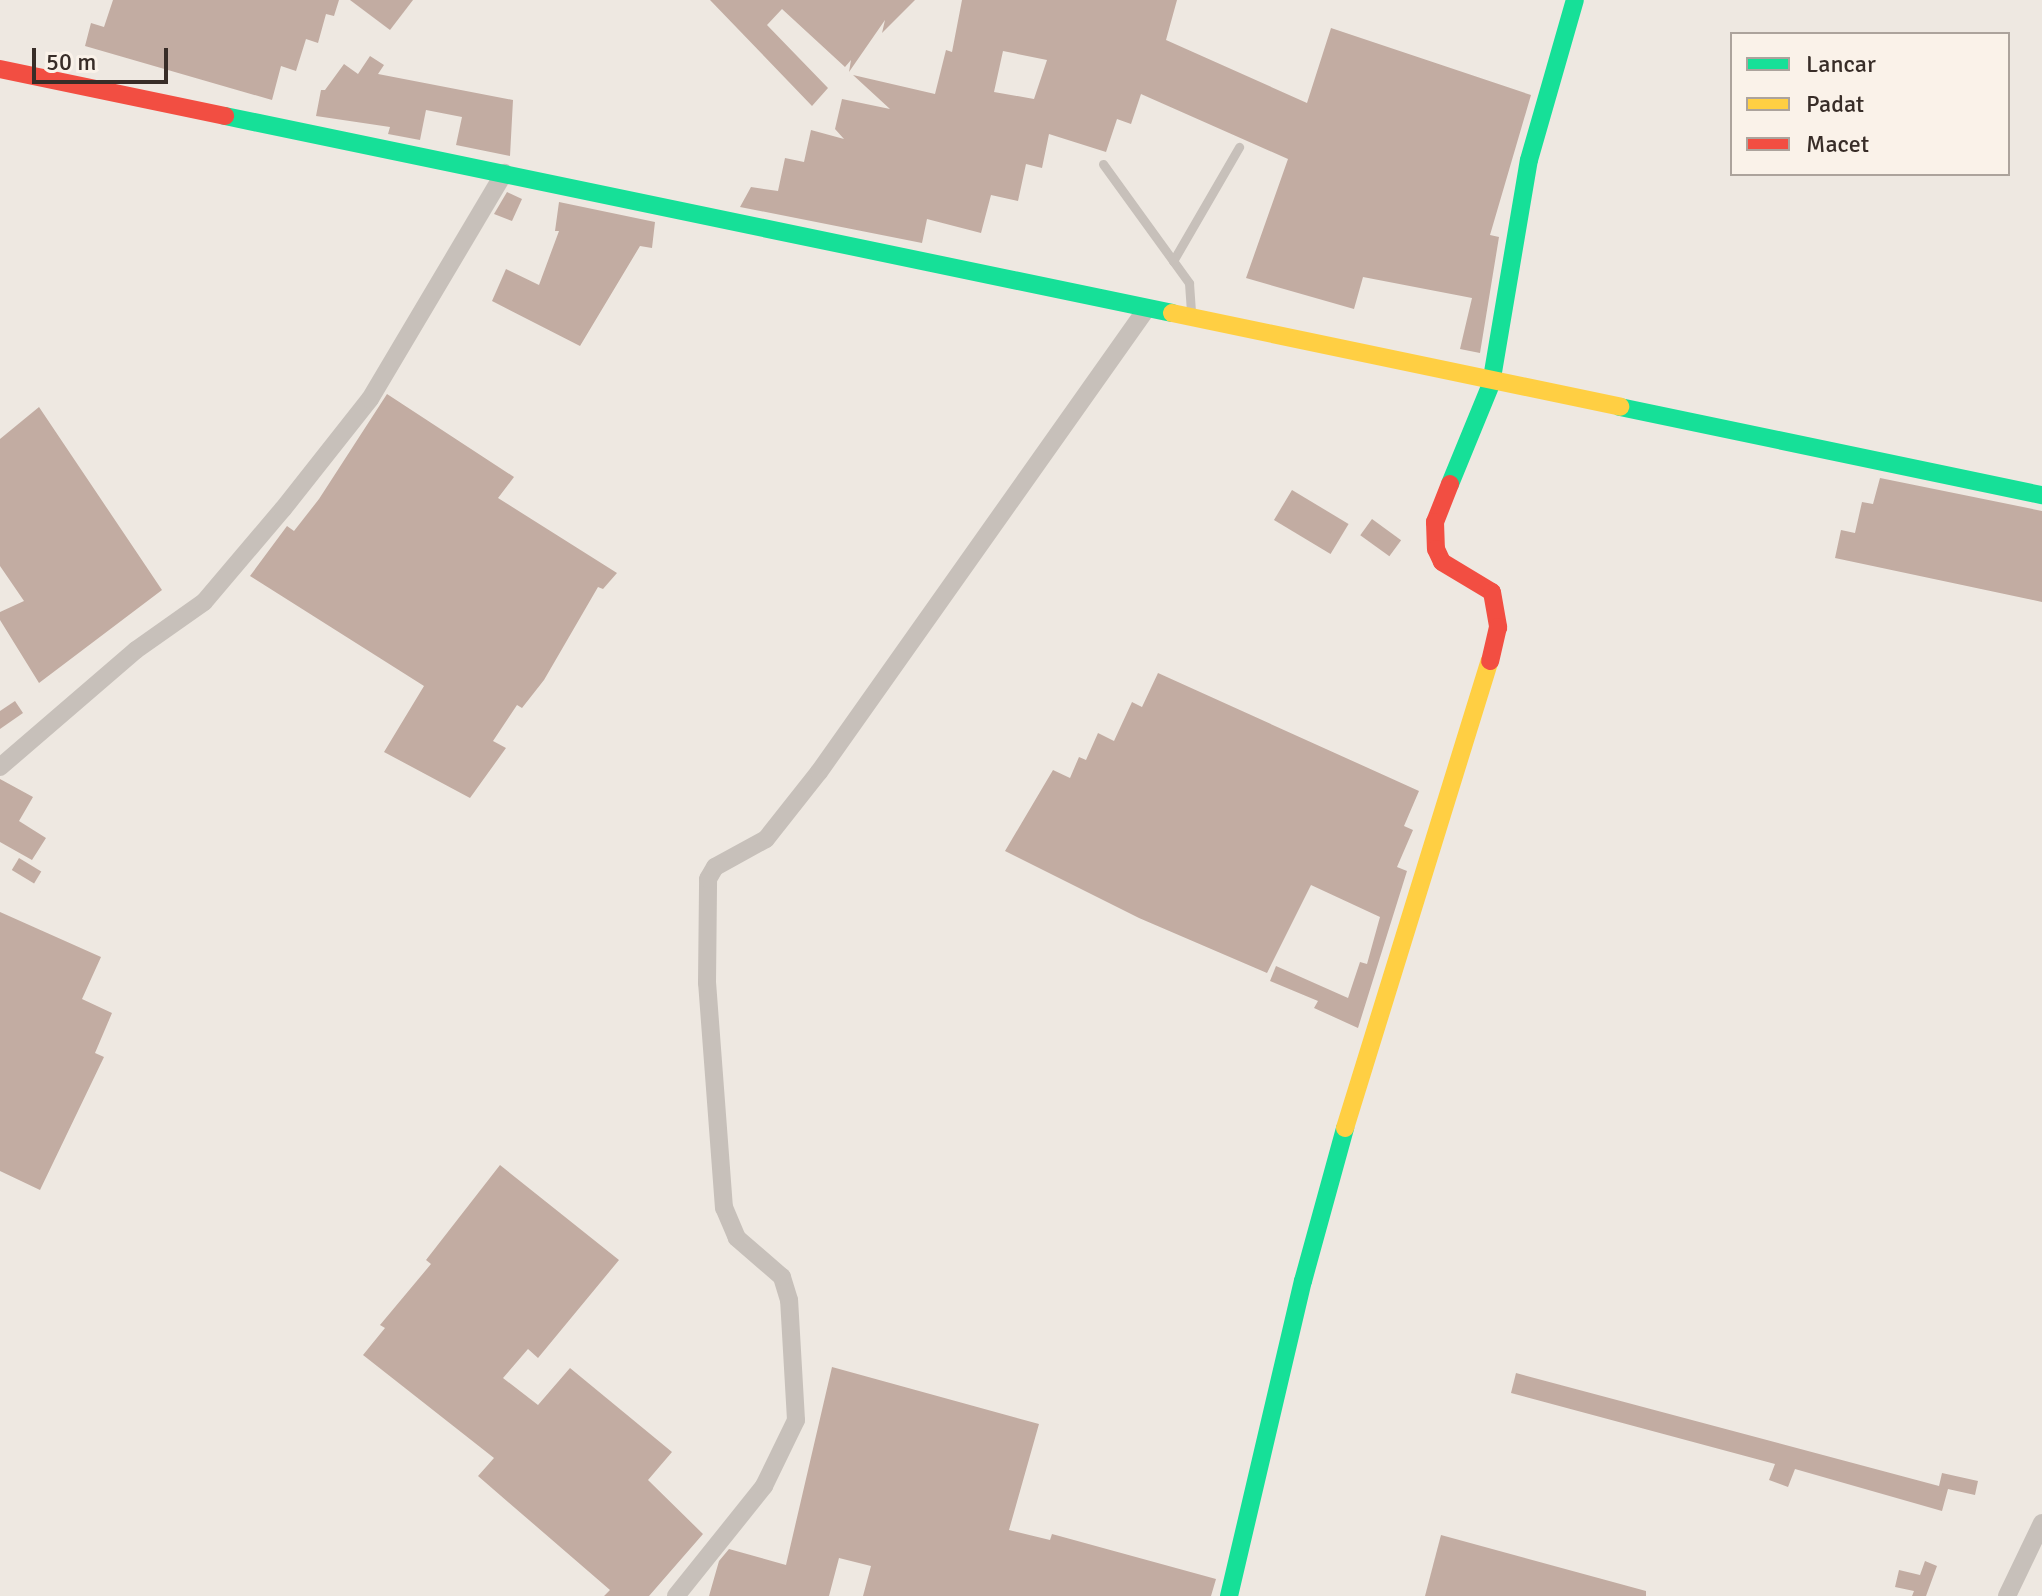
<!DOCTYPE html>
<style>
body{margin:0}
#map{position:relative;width:2042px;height:1596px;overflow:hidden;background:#eee8e1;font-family:Signika,sans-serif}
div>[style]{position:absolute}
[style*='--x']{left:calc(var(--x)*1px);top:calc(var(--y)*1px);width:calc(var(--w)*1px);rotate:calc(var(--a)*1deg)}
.building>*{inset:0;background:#c2aca2;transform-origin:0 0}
.lane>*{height:9px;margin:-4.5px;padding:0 4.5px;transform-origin:4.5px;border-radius:4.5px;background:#c7c0ba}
.street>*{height:18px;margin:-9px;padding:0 9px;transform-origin:9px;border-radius:9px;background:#c7c0ba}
.fast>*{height:18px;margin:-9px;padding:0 9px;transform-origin:9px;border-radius:9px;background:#16e098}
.slow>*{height:18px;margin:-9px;padding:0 9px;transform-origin:9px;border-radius:9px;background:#ffcf43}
.jam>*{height:18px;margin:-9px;padding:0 9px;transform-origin:9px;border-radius:9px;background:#f24e42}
span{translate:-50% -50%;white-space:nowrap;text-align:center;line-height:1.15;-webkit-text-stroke:6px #faf2e9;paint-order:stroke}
.legend{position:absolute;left:1730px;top:32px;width:280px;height:144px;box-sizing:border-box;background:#faf2e9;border:2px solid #aca39c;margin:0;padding:10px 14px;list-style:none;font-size:24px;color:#382d28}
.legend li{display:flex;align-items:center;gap:16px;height:40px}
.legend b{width:40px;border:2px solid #aca39c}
.scale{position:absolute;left:32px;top:48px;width:136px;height:36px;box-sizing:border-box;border:4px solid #382d28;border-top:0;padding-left:10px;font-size:24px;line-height:28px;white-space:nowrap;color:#382d28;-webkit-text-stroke:6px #faf2e9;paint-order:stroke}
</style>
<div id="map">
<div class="building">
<div style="clip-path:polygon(113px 0,339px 0,334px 16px,326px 14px,318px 43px,306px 39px,296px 71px,281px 66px,272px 100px,85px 46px,91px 23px,104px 27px)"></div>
<div style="clip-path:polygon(350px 0,413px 0,390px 30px)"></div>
<div style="clip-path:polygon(710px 0,915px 0,882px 33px,885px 20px,849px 72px,851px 60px,845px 67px,782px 9px,767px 25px,828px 88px,812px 106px)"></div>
<div style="clip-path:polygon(evenodd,962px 0,1177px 0,1166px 40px,1307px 103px,1331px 28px,1531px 95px,1490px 235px,1499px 237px,1480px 353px,1460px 349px,1472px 298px,1363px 277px,1354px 309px,1246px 278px,1288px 159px,1141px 94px,1131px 124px,1117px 119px,1106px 152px,1049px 134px,1042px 168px,1026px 164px,1018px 201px,991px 195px,981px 233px,927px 219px,922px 243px,740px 207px,751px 187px,778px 191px,785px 158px,804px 162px,811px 130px,844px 139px,835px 129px,842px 99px,890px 109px,853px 75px,935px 94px,946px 50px,952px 52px,962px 0,1003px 51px,1047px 60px,1034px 99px,994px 92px,1003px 51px)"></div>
<div style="clip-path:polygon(370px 56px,384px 65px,378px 74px,513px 100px,510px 156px,456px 145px,462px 117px,426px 110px,420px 140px,388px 134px,390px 127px,316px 116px,321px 90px,325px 90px,344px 64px,358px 74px)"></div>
<div style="clip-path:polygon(507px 192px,522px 199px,512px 221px,494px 214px)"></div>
<div style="clip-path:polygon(559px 202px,655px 222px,652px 248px,640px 246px,580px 346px,492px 301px,506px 269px,539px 285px,559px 231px,555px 231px)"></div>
<div style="clip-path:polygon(387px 394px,514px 477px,498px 498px,617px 573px,603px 589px,598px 587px,544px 680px,522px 708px,517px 705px,493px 741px,506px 748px,470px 798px,384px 752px,424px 686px,250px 576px,287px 526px,294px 531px,319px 499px)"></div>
<div style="clip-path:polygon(39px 407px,162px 590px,39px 683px,0 620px,0 612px,24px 601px,0 566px,0 439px)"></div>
<div style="clip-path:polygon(1880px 478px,2042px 511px,2042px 602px,1835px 558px,1841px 530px,1855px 533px,1862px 502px,1873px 504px)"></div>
<div style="left:1292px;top:490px;width:66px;height:35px;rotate:31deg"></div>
<div style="left:1372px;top:519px;width:36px;height:20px;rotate:36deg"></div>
<div style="clip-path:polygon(1158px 673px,1419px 791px,1404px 826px,1413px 830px,1397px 867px,1407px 871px,1358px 1028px,1314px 1008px,1318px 1001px,1270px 981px,1276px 966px,1348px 998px,1360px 962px,1367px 964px,1380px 917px,1311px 885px,1267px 973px,1139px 918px,1005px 851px,1053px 770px,1070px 778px,1079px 757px,1086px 760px,1098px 733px,1114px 741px,1132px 702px,1142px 707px)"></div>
<div style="clip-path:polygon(15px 701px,23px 713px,0 729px,0 711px)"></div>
<div style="clip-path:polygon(0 779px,33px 797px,19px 821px,46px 838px,32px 860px,0 842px)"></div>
<div style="left:19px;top:858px;width:26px;height:14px;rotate:31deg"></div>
<div style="clip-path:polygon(0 912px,101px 957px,82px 999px,112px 1013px,95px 1053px,104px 1057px,40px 1190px,0 1171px)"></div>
<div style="clip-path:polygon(500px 1165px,619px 1260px,538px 1358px,528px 1349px,503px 1378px,538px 1405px,570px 1368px,672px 1452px,648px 1480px,703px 1534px,649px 1596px,604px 1596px,610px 1590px,478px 1476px,494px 1458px,363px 1355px,385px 1328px,380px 1325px,431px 1264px,426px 1260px)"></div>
<div style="clip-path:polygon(832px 1367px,1039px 1424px,1009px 1530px,1050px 1540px,1052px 1534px,1216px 1579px,1211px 1596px,863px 1596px,871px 1566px,839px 1558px,829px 1596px,709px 1596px,719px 1561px,729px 1549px,786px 1565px)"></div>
<div style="clip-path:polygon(1516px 1373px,1939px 1486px,1942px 1473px,1978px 1481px,1975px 1495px,1948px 1489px,1942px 1511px,1795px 1469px,1788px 1487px,1769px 1480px,1775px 1464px,1511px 1393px)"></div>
<div style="clip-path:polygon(1441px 1535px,1646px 1591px,1646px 1596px,1425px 1596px)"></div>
<div style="clip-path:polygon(1925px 1561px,1937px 1566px,1926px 1596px,1912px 1596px,1914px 1591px,1895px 1587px,1899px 1570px,1920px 1575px)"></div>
</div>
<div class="lane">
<div style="--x:1103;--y:164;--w:147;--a:54.1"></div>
<div style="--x:1189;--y:283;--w:31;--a:86"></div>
<div style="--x:1173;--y:261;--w:132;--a:-59.9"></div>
</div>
<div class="street">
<div style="--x:0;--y:767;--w:179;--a:-40.7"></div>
<div style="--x:136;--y:650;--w:83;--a:-35.2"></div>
<div style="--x:204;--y:602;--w:122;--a:-49.7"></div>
<div style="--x:283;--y:509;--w:140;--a:-51.7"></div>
<div style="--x:370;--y:399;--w:263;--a:-59.3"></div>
<div style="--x:676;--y:1596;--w:141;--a:-51.3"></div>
<div style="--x:764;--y:1486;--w:73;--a:-64.1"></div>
<div style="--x:796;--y:1420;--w:120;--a:-93.3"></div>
<div style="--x:789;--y:1300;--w:24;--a:-107"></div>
<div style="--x:782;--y:1277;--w:60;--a:-139.1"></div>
<div style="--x:737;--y:1238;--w:33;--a:-113"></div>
<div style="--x:724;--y:1208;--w:226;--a:-94.3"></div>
<div style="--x:707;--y:983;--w:104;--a:-89.4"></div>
<div style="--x:708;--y:879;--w:14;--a:-60"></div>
<div style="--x:715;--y:867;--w:58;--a:-28.8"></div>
<div style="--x:766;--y:839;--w:85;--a:-51.7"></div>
<div style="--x:819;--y:772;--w:568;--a:-54.74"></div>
<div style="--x:2007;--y:1596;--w:81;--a:-64.4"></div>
</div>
<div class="fast">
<div style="--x:225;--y:116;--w:967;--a:11.75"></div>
<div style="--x:1620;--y:407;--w:431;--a:11.8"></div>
<div style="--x:1450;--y:484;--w:108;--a:-67.7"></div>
<div style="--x:1491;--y:384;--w:227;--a:-80.4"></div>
<div style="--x:1529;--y:160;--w:166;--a:-74"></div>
<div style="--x:1229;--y:1596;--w:324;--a:-76.8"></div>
<div style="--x:1303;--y:1281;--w:159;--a:-74.6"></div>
</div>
<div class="slow">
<div style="--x:1172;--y:313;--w:458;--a:11.8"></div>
<div style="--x:1345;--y:1128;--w:489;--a:-72.8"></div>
</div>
<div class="jam">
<div style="--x:0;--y:69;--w:230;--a:11.8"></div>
<div style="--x:1450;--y:484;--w:41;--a:111.5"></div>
<div style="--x:1435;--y:522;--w:27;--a:88"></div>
<div style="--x:1436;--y:549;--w:14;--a:65"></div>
<div style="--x:1442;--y:562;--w:58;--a:31"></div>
<div style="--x:1492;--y:592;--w:36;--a:80"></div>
<div style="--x:1498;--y:627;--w:35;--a:103"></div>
</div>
<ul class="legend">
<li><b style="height:10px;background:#16e098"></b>Lancar</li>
<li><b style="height:10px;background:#ffcf43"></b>Padat</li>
<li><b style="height:10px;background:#f24e42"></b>Macet</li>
</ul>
<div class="scale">50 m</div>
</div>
